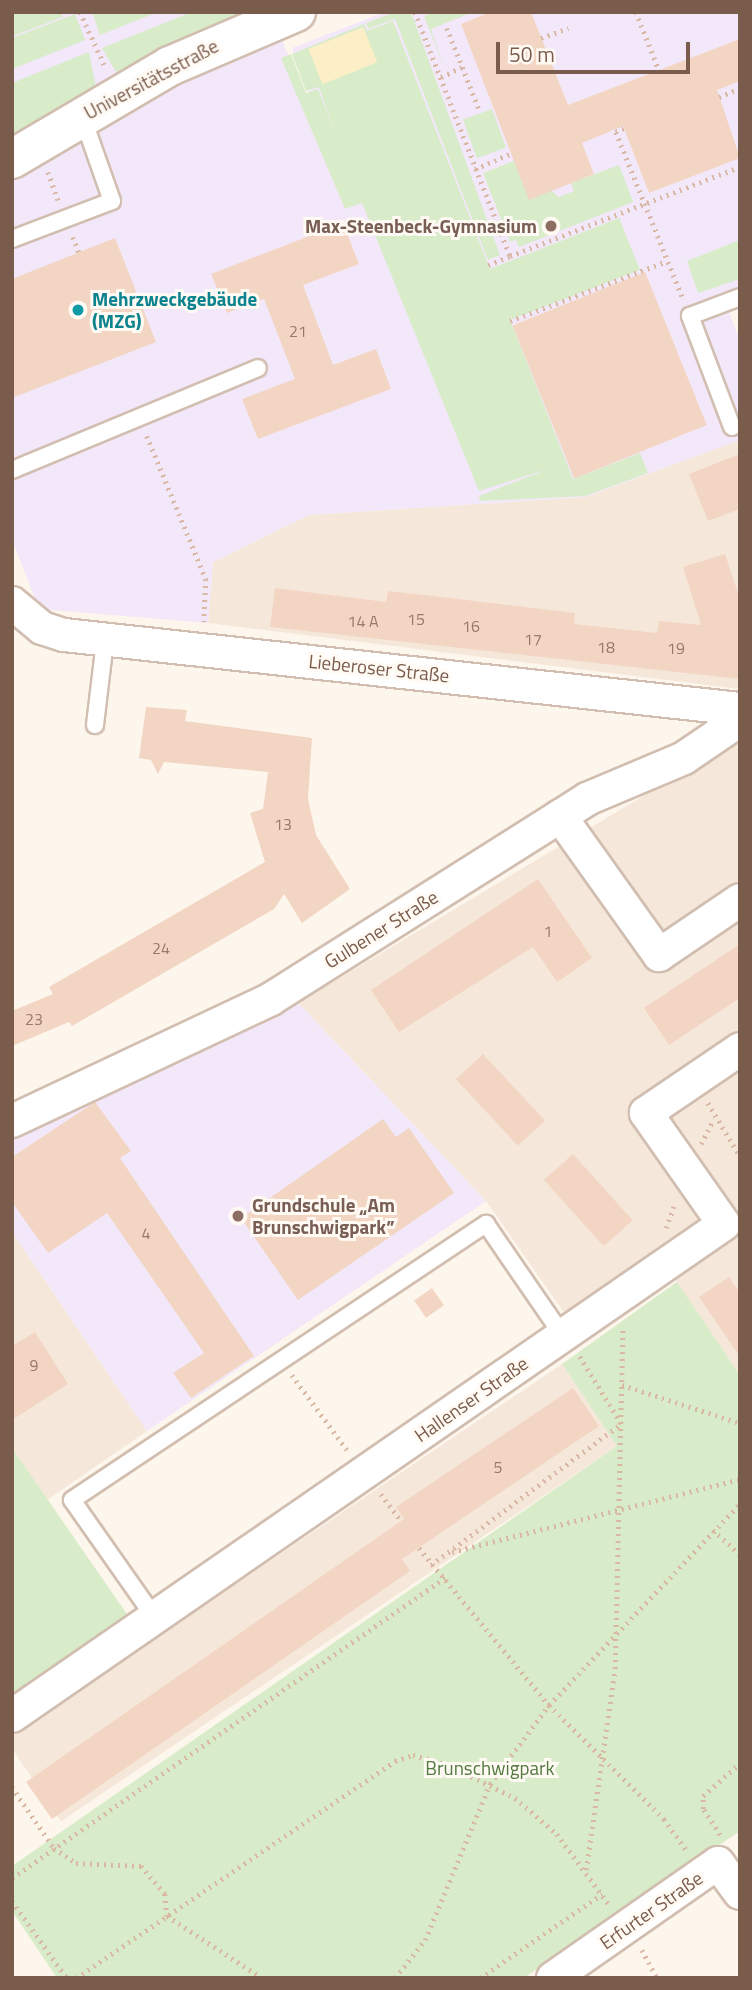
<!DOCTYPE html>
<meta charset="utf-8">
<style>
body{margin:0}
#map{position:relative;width:752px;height:1990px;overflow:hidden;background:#fdf6ec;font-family:"Titillium Web",sans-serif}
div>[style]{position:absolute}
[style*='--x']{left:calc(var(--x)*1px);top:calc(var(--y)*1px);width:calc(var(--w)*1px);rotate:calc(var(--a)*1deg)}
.residential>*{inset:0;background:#f5e8da;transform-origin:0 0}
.education>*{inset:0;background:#f3e8fa}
.green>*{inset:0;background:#d8ecc9;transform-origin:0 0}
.sand>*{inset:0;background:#fcefc7;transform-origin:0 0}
.building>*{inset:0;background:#f3d5c3;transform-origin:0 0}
.path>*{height:4.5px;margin-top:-2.25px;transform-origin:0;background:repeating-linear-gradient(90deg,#d9b8a5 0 2px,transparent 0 7px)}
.roads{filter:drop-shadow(2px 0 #d1beb0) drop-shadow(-2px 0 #d1beb0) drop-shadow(0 2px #d1beb0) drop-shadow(0 -2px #d1beb0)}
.lane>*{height:16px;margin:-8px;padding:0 8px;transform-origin:8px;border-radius:8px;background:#fff}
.street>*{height:32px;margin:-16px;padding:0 16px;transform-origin:16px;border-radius:16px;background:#fff}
.secondary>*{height:38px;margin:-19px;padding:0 19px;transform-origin:19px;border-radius:19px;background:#fff}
.dots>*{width:19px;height:19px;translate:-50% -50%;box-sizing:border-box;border:4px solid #fffaf3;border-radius:50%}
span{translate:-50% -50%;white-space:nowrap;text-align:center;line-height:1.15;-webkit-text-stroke:6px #fffaf3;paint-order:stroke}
.number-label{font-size:16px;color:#987a6a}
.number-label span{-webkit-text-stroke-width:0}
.street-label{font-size:19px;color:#7a5c4d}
.education-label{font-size:19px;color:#785e54;font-weight:700}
.right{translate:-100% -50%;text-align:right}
.left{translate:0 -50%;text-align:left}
.culture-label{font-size:19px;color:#0d838f;font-weight:700}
.park-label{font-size:19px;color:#537a41}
.frame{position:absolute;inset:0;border:14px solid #7a5c4d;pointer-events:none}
.scale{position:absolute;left:496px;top:42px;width:194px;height:32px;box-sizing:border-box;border:4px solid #7a5c4d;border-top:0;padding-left:9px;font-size:21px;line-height:24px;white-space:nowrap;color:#7a5c4d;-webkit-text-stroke:5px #fffaf3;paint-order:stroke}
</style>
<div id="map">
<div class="residential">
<div style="clip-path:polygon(740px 440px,740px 689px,208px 623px,213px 562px,309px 515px,585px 497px)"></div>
<div style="clip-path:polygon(740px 738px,740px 1375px,677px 1282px,670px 1249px,567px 1317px,486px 1201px,298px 1003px)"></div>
<div style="clip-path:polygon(12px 1232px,147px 1431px,47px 1500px,12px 1448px)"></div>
<div style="left:562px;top:1364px;width:99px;height:671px;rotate:56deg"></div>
</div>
<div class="education">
<div style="clip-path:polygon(12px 12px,270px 12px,327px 149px,331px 147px,292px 48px,385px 12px,740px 12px,740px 305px,728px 309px,740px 341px,740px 440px,585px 497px,309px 515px,213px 562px,208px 623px,39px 609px,12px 540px)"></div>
<div style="clip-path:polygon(298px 1003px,486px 1201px,147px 1431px,12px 1232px,12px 1135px)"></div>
</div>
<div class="green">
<div style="clip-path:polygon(12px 12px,61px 12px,63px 17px,13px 36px)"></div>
<div style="clip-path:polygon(92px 12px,158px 12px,100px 35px)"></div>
<div style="clip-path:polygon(192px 12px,253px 12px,116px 72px,102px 48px)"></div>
<div style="clip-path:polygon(395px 12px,411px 12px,500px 255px,488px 260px,395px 19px,368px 29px,366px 23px)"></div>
<div style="clip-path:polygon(434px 12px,473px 12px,431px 29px,444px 67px,424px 16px)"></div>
<div style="clip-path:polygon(75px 14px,85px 40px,12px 69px,12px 38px)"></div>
<div style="clip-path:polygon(393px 21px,490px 269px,619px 218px,640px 270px,510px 320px,573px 479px,640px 453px,648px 473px,585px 496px,480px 501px,479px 496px,548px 469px,479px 491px,362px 203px,345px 209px,281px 58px,291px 54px,306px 93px,318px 89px,335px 133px,319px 87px,306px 91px,292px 54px,364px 24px,367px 31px)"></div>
<div style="clip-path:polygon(89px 52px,96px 87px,12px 142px,12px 83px)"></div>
<div style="left:492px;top:109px;width:41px;height:31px;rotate:70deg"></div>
<div style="clip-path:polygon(514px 161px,559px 197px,574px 191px,571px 183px,619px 165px,633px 202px,519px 247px,516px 240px,510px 242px,483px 173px)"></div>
<div style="clip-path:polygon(740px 240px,740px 279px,698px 293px,687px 261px)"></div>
<div style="clip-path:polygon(677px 1282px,740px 1375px,740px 1831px,524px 1978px,57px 1978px,12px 1911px,12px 1866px,617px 1446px,562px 1364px)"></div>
<div style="clip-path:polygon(12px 1448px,131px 1620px,12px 1699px)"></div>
</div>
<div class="sand">
<div style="left:363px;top:27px;width:38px;height:59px;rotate:68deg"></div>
</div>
<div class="building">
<div style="clip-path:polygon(490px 12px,531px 12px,568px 105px,740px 39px,740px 81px,717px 90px,740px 158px,649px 193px,623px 126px,582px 143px,594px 174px,529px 200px,461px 24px)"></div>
<div style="clip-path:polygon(343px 223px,359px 264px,303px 285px,333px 365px,376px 349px,391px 389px,258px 439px,242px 399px,295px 379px,264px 299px,227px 313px,211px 274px)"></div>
<div style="clip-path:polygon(115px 238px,156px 342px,12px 398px,12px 279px)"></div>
<div style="left:645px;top:272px;width:165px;height:143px;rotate:68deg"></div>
<div style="clip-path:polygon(740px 454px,740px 509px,708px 521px,689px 474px)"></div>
<div style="clip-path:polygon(725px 554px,740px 599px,740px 679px,270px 627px,275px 588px,386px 602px,388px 591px,450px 598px,575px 613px,574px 624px,657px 633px,659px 621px,701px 625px,683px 567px)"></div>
<div style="clip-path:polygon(146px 707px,187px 710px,185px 721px,312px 738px,308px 799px,316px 835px,350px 889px,302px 923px,284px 894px,274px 909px,72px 1026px,69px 1022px,12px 1046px,12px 1011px,53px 994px,49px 987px,265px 862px,250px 813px,263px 809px,268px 772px,164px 762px,158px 774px,151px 760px,139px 758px)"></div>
<div style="clip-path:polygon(538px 879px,592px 958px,557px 982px,533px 947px,399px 1032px,371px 990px)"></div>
<div style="clip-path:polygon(740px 944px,740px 998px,669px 1045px,644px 1008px)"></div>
<div style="left:483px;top:1054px;width:91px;height:37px;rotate:47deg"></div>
<div style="clip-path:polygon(95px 1102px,131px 1151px,120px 1158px,254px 1356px,191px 1398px,173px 1373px,204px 1353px,107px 1213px,48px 1253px,12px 1202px,12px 1157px)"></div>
<div style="clip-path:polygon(383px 1119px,396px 1137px,409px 1128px,454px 1193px,298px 1300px,241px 1218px)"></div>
<div style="left:573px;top:1154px;width:89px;height:39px;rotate:48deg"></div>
<div style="clip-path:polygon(729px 1277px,740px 1293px,740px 1357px,699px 1297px)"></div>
<div style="left:432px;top:1288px;width:21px;height:22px;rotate:55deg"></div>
<div style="clip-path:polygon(35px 1332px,68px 1384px,12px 1420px,12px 1346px)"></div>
<div style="clip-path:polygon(573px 1388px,599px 1426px,402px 1559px,410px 1571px,52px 1819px,26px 1782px,404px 1519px,396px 1507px)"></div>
</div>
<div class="path">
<div style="--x:80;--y:12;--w:62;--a:65.1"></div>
<div style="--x:415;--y:12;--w:262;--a:68.7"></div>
<div style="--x:510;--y:256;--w:247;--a:-21.2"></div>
<div style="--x:636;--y:12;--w:62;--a:68.4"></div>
<div style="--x:447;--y:28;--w:87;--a:68.4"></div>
<div style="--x:541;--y:38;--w:29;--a:-20"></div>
<div style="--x:441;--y:77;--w:23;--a:-25"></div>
<div style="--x:719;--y:97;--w:23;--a:-23"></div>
<div style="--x:624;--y:129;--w:9;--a:159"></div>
<div style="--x:616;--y:132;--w:180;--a:68.1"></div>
<div style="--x:475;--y:169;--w:40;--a:-23.4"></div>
<div style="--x:48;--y:172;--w:30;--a:70"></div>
<div style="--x:73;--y:237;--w:17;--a:69"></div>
<div style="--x:488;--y:265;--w:24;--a:-22"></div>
<div style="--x:510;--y:321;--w:168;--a:-20.9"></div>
<div style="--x:147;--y:436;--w:155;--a:67.6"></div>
<div style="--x:206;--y:579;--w:43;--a:92.7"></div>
<div style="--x:708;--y:1103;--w:62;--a:58.9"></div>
<div style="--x:701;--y:1144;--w:28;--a:-63"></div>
<div style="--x:666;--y:1228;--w:27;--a:-70"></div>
<div style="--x:292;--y:1375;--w:93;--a:53.7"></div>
<div style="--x:622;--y:1385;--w:124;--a:17.9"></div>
<div style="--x:381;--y:1494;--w:34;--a:53"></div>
<div style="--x:713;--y:1530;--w:36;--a:42"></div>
<div style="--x:419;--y:1548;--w:204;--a:50.4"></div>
<div style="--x:549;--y:1705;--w:162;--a:44.7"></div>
<div style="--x:664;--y:1819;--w:39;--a:54"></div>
<div style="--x:452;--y:1552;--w:297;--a:-14.2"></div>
<div style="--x:431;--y:1565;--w:237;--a:-36.6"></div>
<div style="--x:621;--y:1424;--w:80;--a:-121.7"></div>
<div style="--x:12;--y:1787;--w:74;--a:55.5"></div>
<div style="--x:54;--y:1848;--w:27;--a:34"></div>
<div style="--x:76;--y:1863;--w:65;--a:2.6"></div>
<div style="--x:141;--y:1866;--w:37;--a:49"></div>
<div style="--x:165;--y:1894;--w:22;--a:85"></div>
<div style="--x:167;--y:1916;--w:113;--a:33.1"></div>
<div style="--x:720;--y:1835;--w:31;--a:-123"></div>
<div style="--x:703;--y:1809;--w:13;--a:-90"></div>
<div style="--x:703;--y:1796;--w:50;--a:-41.7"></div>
<div style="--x:586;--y:1870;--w:203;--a:-81.8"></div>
<div style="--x:615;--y:1669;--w:342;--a:-88.7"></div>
<div style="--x:12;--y:1878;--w:528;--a:-34.74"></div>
<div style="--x:12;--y:1901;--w:95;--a:54.5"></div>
<div style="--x:642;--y:1950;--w:32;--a:62"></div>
<div style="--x:76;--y:1978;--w:386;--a:-34.2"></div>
<div style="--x:395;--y:1761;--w:19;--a:-18"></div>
<div style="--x:413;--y:1755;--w:34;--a:15"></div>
<div style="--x:446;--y:1764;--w:77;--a:26.2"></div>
<div style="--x:515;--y:1798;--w:55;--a:40.6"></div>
<div style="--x:557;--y:1834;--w:89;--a:53.6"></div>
<div style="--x:395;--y:1978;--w:48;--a:-51.7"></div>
<div style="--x:425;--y:1940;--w:169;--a:-67.4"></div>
<div style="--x:490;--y:1784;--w:99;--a:-53.2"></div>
<div style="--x:549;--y:1705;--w:277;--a:-46.5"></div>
<div style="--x:480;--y:1978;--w:148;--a:-34.5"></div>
</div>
<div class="roads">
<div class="lane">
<div style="--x:12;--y:239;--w:107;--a:-20.8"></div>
<div style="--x:112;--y:201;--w:90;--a:-109.4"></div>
<div style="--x:732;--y:427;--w:119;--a:-110.7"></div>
<div style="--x:690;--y:316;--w:53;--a:-20.8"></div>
<div style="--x:12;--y:470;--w:266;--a:-22.5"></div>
<div style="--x:95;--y:725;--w:85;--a:-83.2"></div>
<div style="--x:155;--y:1618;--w:144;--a:-125.1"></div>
<div style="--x:72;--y:1500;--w:498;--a:-33.7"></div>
<div style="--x:486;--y:1224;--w:136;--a:55.5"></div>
</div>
<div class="street">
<div style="--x:12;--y:603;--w:39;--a:40"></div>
<div style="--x:42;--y:628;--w:23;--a:18"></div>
<div style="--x:64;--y:635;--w:680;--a:6.25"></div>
<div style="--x:560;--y:816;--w:171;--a:54.5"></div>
<div style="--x:659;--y:955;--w:98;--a:-34.2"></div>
<div style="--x:12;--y:1121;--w:286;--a:-25.2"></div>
<div style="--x:271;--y:999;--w:374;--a:-32.3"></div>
<div style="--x:587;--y:799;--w:105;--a:-22.9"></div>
<div style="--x:684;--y:758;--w:68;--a:-34.2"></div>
<div style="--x:12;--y:1716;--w:865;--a:-34.64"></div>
<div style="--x:724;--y:1224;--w:136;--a:-125.1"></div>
<div style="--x:646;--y:1113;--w:114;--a:-34.2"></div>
<div style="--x:553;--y:1978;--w:201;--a:-34.9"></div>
<div style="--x:718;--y:1863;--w:37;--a:54"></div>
</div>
<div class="secondary">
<div style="--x:12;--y:159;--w:183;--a:-30.5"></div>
<div style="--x:170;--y:66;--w:137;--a:-23.2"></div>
</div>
</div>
<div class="dots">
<div style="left:551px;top:226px;background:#8d6e63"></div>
<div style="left:78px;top:310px;background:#0f9aa8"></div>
<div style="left:238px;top:1216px;background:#8d6e63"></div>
</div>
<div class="number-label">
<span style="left:298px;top:331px">21</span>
<span style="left:416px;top:619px">15</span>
<span style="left:363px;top:621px">14 A</span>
<span style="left:471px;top:626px">16</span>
<span style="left:533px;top:639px">17</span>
<span style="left:606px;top:647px">18</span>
<span style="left:676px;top:648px">19</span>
<span style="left:283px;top:824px">13</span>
<span style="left:548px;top:931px">1</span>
<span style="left:161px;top:948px">24</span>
<span style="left:34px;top:1019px">23</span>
<span style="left:146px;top:1233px">4</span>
<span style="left:34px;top:1365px">9</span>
<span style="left:498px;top:1467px">5</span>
</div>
<div class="street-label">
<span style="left:151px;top:79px;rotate:-28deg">Universitätsstraße</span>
<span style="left:379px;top:668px;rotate:6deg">Lieberoser Straße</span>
<span style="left:381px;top:929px;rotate:-32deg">Gulbener Straße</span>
<span style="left:471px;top:1399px;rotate:-35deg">Hallenser Straße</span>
<span style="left:651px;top:1910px;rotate:-35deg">Erfurter Straße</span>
</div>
<div class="education-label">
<span class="right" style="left:537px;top:226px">Max-Steenbeck-Gymnasium</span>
<span class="left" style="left:252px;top:1216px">Grundschule „Am<br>Brunschwigpark”</span>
</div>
<div class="culture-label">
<span class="left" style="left:92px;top:310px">Mehrzweckgebäude<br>(MZG)</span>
</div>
<div class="park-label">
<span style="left:490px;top:1768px">Brunschwigpark</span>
</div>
<div class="frame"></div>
<div class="scale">50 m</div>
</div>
